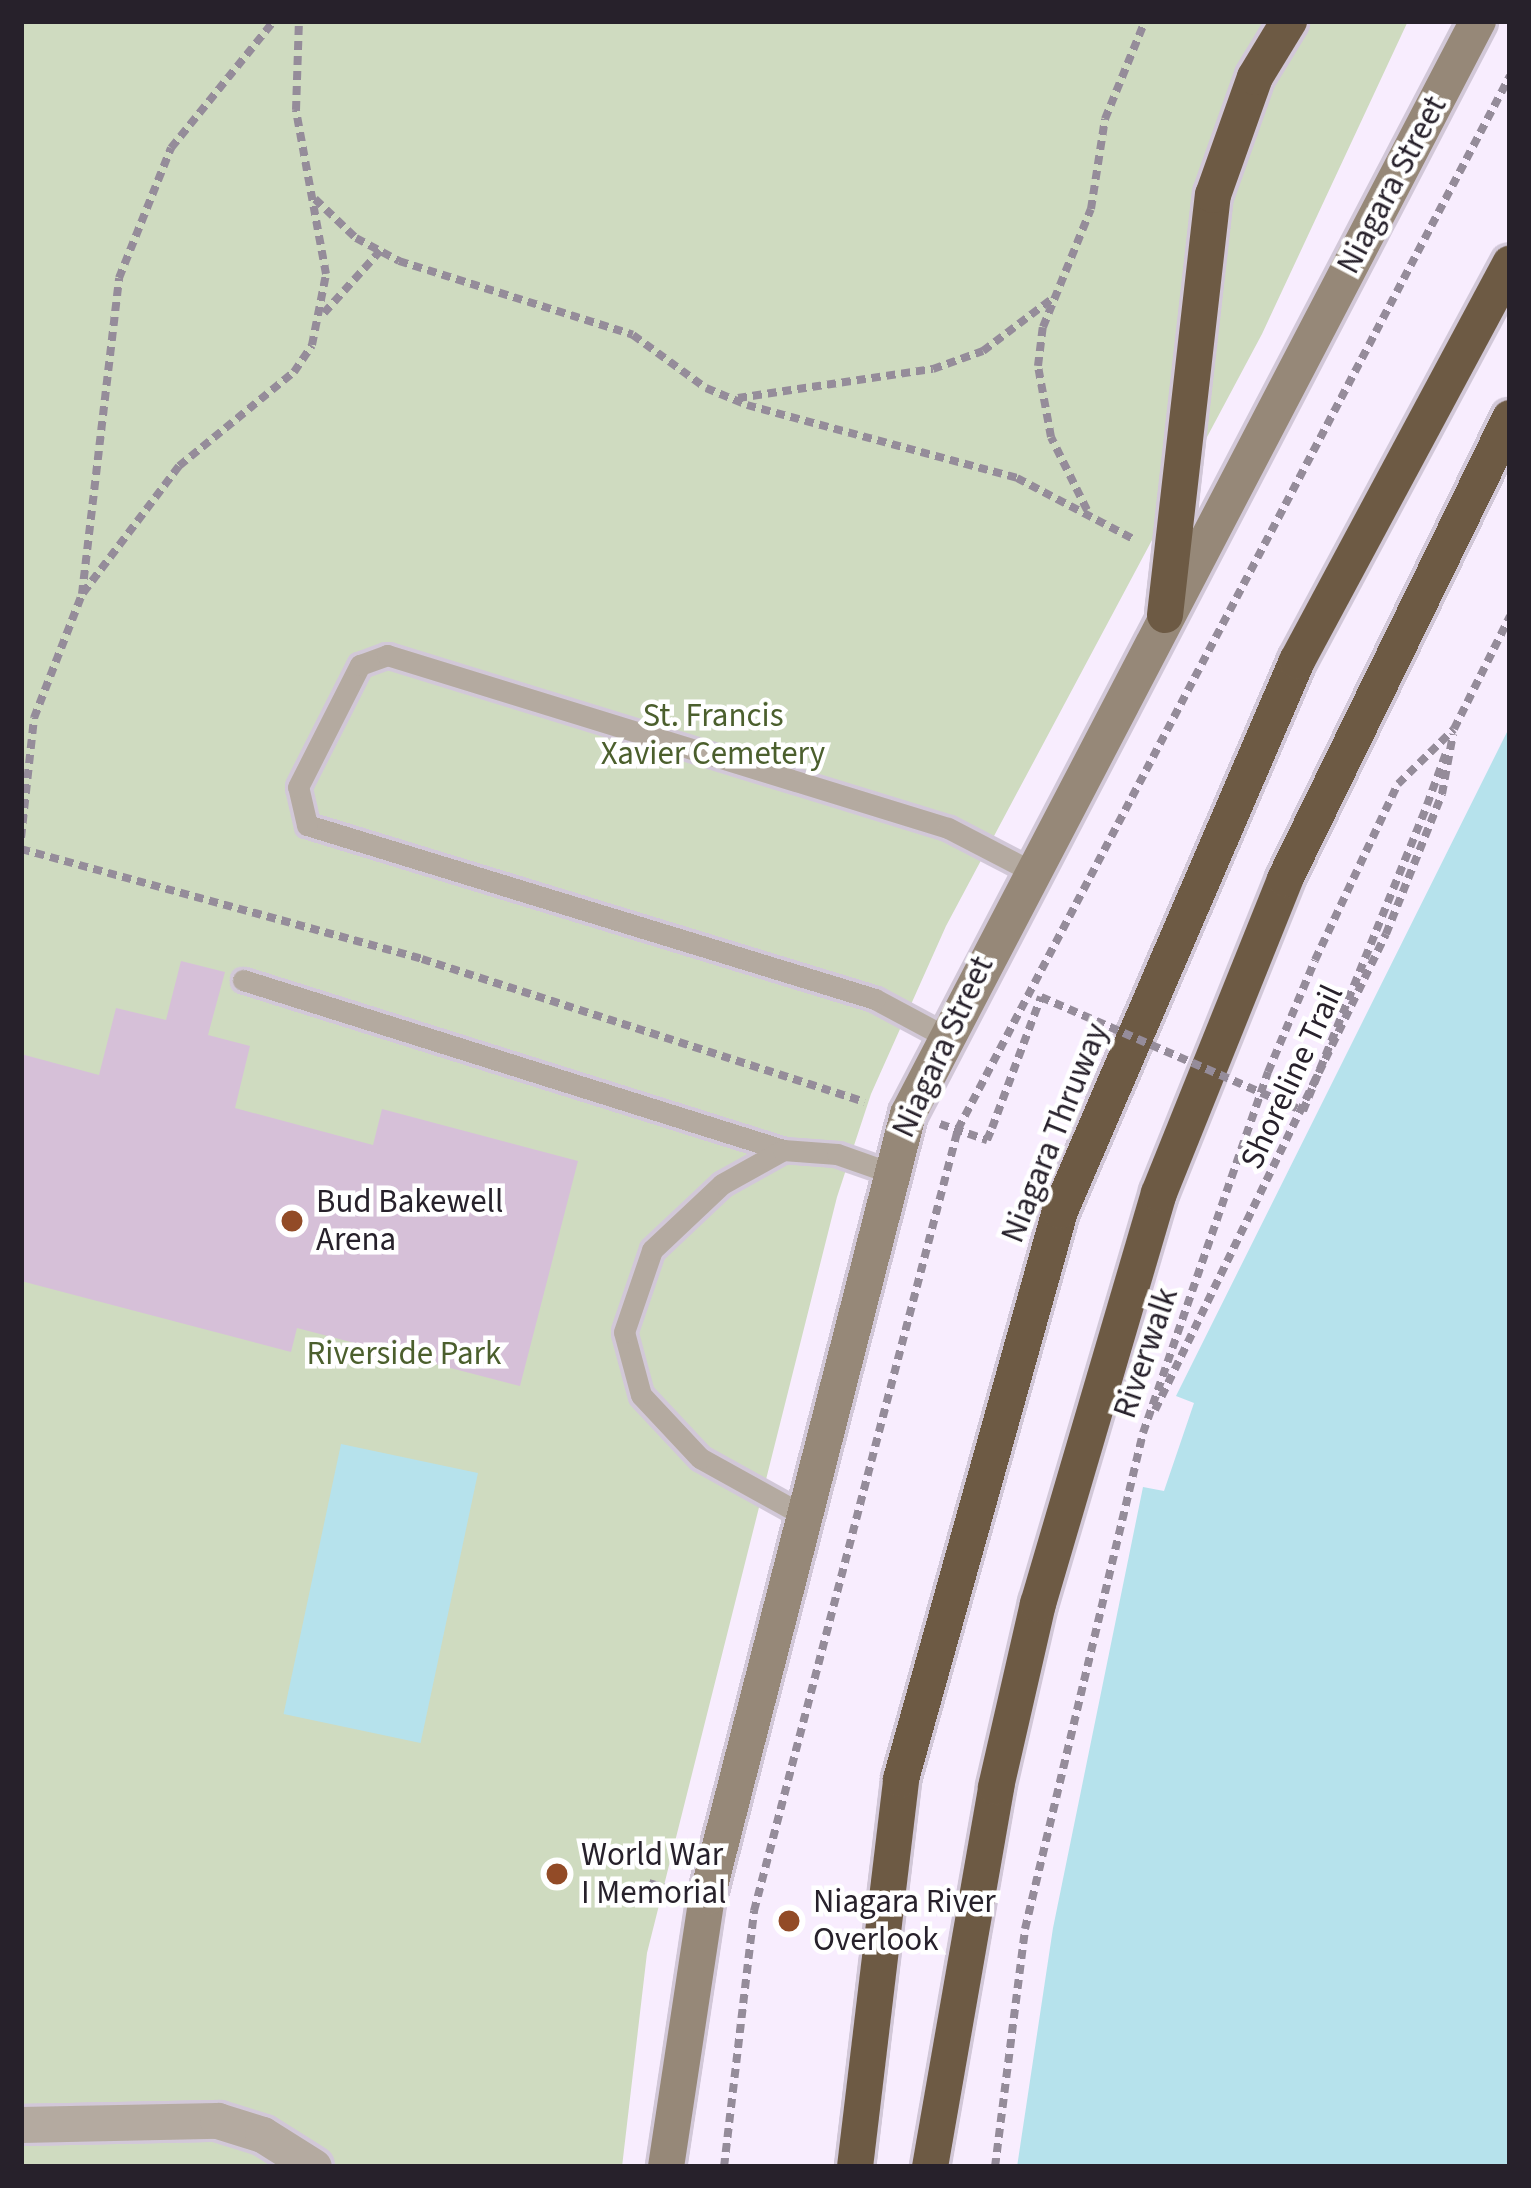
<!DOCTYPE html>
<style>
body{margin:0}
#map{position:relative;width:1531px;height:2188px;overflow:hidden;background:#f8edfe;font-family:"Source Sans 3",sans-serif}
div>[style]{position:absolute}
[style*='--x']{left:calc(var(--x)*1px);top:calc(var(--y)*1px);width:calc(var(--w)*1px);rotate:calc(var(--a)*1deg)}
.green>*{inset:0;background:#cfdbc0}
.water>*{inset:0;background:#b6e2ec;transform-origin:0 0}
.building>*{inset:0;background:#d6c0d8}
.path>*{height:8px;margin-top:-4px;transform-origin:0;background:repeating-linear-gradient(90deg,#958c9a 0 9px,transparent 0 15px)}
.roads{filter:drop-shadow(3px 0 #d2c8d8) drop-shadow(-3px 0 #d2c8d8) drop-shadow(0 3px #d2c8d8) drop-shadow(0 -3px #d2c8d8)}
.service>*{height:21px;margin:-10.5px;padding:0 10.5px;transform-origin:10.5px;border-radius:10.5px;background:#b4aaa0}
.minor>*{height:36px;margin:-18px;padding:0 18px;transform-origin:18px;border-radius:18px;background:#b4aaa0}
.secondary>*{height:36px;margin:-18px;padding:0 18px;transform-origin:18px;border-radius:18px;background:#968878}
.motorway>*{height:36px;margin:-18px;padding:0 18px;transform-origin:18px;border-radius:18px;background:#6d5a44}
.path-bridge>*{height:8px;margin-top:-4px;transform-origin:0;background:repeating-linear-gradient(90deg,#958c9a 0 9px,transparent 0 15px)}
.dots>*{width:33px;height:33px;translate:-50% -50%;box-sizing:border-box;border:6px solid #fff;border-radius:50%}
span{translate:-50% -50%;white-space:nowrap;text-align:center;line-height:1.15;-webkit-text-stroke:9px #fff;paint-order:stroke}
.street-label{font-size:33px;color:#27212b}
.park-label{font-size:33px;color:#4b5f2d}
.poi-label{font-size:33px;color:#27212b}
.left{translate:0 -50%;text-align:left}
.frame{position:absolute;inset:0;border:24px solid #27212b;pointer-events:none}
</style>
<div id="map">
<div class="green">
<div style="clip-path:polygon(21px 21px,1408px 21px,1262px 334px,946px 926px,871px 1094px,837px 1197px,647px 1953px,622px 2167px,21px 2167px)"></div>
</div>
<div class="water">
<div style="clip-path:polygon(1510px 726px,1510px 2167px,1017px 2167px,1053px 1928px,1143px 1487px,1164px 1491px,1194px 1403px,1176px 1396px)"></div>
<div style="left:341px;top:1444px;width:140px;height:276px;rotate:12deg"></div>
</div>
<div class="building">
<div style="clip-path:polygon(181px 961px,225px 972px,208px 1035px,250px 1046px,235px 1108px,373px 1145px,382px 1109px,578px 1161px,520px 1386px,297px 1328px,291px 1352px,21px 1281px,21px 1054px,99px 1075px,116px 1008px,166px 1020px)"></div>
</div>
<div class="path">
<div style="--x:315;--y:199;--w:57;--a:43.6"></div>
<div style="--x:356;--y:238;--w:49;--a:28.1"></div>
<div style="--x:399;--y:261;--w:245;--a:17.5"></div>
<div style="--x:633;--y:335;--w:90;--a:36"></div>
<div style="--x:706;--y:388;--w:44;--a:22.5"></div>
<div style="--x:747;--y:405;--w:280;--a:15.1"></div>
<div style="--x:1017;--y:478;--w:133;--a:27.7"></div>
<div style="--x:324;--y:313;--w:84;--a:-47.9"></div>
<div style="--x:738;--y:398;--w:197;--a:-8.5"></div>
<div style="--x:933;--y:369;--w:53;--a:-19.8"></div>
<div style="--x:983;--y:351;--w:88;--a:-37.1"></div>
<div style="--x:1087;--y:510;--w:81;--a:-116.3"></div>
<div style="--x:1051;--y:437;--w:72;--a:-100.4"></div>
<div style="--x:1038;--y:366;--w:39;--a:-83"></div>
<div style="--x:1043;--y:327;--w:127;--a:-67.9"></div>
<div style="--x:1091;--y:209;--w:91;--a:-81.2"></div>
<div style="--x:1105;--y:119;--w:106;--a:-67.8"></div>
<div style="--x:83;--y:593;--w:159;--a:-52.9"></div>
<div style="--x:179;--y:466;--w:149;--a:-39.3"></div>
<div style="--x:294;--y:372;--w:32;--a:-56"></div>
<div style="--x:312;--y:345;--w:72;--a:-78.8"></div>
<div style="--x:326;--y:274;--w:167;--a:-100.4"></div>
<div style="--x:296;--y:110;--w:89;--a:-88.1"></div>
<div style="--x:1427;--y:805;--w:55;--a:-69.9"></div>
<div style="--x:21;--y:838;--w:121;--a:-83.8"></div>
<div style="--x:34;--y:718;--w:133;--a:-68.8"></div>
<div style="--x:82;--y:594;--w:318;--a:-83.3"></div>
<div style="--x:119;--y:278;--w:140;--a:-68.2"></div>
<div style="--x:171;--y:148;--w:164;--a:-51"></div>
<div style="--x:21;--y:849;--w:416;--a:15.3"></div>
<div style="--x:422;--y:959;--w:465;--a:17.9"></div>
<div style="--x:940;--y:1124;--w:50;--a:18.8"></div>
<div style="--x:987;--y:1140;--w:13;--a:-67"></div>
<div style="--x:1155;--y:1410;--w:529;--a:-64.11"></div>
<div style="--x:1386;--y:934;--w:151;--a:-68.2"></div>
<div style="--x:1442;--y:794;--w:61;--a:-79.6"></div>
<div style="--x:649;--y:1883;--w:15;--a:16"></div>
<div style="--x:724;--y:2167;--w:258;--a:-83.3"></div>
<div style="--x:754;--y:1911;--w:808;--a:-75.38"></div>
<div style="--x:958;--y:1129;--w:1189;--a:-62.34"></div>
<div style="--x:995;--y:2167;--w:240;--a:-82.8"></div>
<div style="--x:1025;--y:1929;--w:510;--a:-76.62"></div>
<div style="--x:1143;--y:1433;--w:382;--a:-70.9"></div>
<div style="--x:1268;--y:1072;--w:121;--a:-67.2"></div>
<div style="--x:1315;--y:960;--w:195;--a:-64.8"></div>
<div style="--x:1398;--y:784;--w:78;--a:-44.5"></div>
<div style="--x:1454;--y:729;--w:126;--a:-63.6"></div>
</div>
<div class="roads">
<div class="service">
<div style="--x:243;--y:980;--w:566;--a:17.47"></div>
<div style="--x:944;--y:1036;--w:78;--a:-151.8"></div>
<div style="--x:875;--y:999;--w:594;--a:-162.97"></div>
<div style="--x:307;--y:825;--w:39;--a:-103"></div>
<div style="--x:298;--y:787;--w:137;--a:-63.1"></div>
<div style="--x:360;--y:665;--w:29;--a:-20"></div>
<div style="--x:387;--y:655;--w:587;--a:17.14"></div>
<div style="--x:948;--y:828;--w:91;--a:27.4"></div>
<div style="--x:801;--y:1514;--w:115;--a:-151"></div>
<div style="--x:700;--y:1458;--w:86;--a:-133.1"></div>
<div style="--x:641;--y:1395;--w:65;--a:-105.1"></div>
<div style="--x:624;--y:1332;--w:87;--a:-71.1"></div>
<div style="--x:652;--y:1250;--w:96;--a:-43.3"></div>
<div style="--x:722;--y:1184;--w:70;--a:-29.1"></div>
<div style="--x:783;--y:1150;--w:54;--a:4.2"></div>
<div style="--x:837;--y:1154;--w:54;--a:19.4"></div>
</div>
<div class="minor">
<div style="--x:21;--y:2125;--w:197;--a:-1.2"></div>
<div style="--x:218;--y:2121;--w:47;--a:17.3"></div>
<div style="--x:263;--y:2135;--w:60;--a:32.1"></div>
</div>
<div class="secondary">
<div style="--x:666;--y:2167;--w:273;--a:-81.4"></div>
<div style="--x:707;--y:1897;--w:808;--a:-75.6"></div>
<div style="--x:908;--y:1114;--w:1233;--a:-62.46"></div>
</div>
<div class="motorway">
<div style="--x:1165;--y:615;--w:423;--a:-83.5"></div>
<div style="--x:1213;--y:195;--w:125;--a:-70.4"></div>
<div style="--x:1255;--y:77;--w:66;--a:-58.7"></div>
<div style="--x:855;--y:2167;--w:391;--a:-83.2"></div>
<div style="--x:901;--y:1779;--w:590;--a:-74.36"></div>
<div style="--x:1060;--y:1211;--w:599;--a:-66.69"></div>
<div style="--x:1297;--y:661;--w:451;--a:-61.8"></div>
<div style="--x:930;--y:2167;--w:386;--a:-80.1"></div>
<div style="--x:996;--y:1787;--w:188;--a:-77.1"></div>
<div style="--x:1038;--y:1604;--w:428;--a:-73.6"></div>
<div style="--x:1159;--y:1193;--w:338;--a:-68.1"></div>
<div style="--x:1285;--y:879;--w:513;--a:-63.98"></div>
</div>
</div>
<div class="path-bridge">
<div style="--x:992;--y:1128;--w:140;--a:-69.5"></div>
<div style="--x:1041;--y:997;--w:286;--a:23.5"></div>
<div style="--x:1303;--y:1111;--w:330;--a:-67.9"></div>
</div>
<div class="dots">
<div style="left:292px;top:1221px;background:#924b27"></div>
<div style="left:557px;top:1874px;background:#924b27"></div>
<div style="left:789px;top:1921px;background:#924b27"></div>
</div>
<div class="street-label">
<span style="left:1392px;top:185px;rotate:-62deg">Niagara Street</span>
<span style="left:943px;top:1047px;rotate:-65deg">Niagara Street</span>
<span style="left:1292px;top:1077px;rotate:-65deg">Shoreline Trail</span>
<span style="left:1055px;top:1133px;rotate:-68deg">Niagara Thruway</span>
<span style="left:1146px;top:1353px;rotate:-71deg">Riverwalk</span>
</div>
<div class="park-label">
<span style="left:713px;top:735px">St. Francis<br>Xavier Cemetery</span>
<span style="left:404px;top:1354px">Riverside Park</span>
</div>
<div class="poi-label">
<span class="left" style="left:316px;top:1221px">Bud Bakewell<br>Arena</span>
<span class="left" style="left:581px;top:1874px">World War<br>I Memorial</span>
<span class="left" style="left:813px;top:1921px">Niagara River<br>Overlook</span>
</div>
<div class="frame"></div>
</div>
